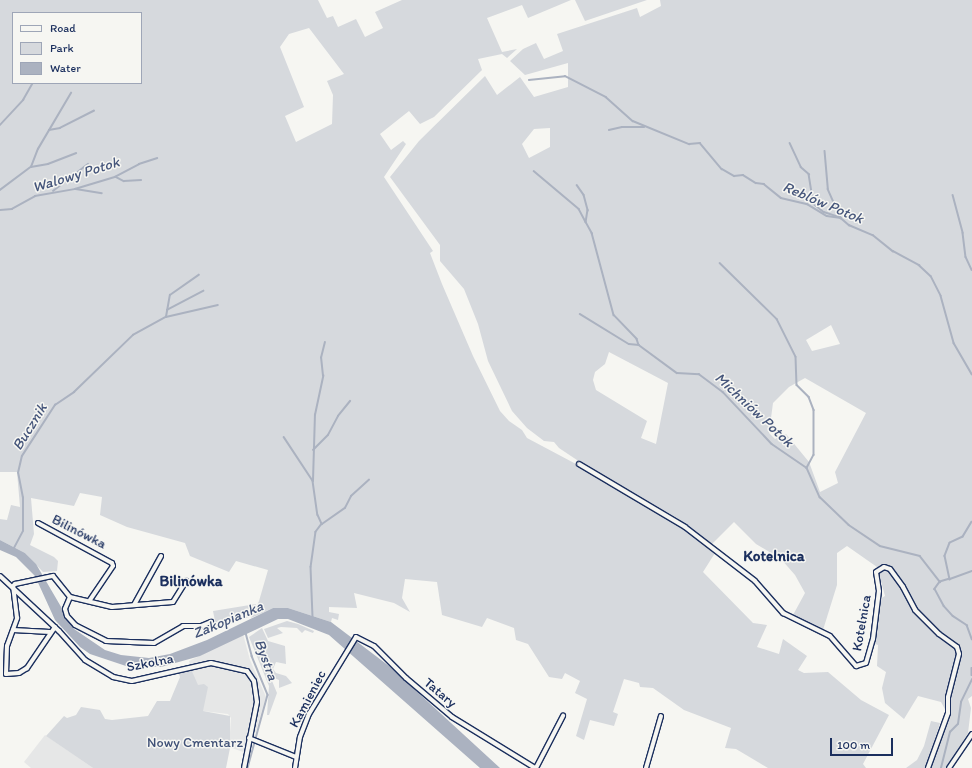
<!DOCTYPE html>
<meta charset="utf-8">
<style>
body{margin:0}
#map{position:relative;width:972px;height:768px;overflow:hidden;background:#f6f6f2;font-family:Itim,sans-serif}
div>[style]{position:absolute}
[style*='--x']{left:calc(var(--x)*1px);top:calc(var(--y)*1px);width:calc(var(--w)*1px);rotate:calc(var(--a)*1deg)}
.built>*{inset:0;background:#e6e7e7}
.green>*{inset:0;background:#d6d9dd}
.water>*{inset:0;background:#abb2c0}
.stream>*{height:1.5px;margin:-0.75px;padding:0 0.75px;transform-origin:0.75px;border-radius:0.75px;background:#abb2c0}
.roads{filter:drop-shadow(1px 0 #1b2f5e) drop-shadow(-1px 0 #1b2f5e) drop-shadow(0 1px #1b2f5e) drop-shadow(0 -1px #1b2f5e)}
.street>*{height:4px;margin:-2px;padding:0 2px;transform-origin:2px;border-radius:2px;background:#f6f6f2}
span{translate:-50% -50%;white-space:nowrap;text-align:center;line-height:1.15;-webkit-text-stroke:3px #f6f6f2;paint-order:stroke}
.street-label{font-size:14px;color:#1b2f5e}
.park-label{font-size:14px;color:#405177}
.water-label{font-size:15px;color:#46567b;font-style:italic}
.neighbourhood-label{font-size:15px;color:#1b2f5e;font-weight:700}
.legend{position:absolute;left:12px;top:12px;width:130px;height:72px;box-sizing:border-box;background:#f6f6f2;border:1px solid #9ea6b7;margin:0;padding:5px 7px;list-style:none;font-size:12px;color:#1b2f5e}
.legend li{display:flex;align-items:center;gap:8px;height:20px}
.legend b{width:20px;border:1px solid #9ea6b7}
.scale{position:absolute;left:830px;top:738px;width:63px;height:18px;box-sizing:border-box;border:2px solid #1b2f5e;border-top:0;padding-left:5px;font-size:12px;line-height:14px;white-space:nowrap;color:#1b2f5e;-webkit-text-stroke:3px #f6f6f2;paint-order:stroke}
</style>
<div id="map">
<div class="built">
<div style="clip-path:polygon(243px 634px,250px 660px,266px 697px,249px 754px,229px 747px,231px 718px,228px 714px,203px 711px,189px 661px)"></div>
<div style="clip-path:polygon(45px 735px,80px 759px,93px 768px,31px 768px,24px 762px)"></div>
</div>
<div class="green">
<div style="clip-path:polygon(evenodd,0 0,318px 0,327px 18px,333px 16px,338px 27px,356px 19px,365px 37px,383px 28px,375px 12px,402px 0,571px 0,528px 18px,522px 5px,487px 18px,502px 52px,517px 49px,507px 58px,502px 54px,478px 59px,482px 70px,434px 117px,420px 124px,409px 111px,380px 134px,391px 150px,403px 141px,406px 144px,384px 177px,433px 251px,430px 253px,442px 284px,473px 356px,500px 411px,509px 421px,522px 430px,527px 438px,608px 481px,636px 498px,638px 503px,654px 509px,677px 523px,715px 553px,703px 572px,753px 623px,767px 625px,757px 647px,779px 654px,783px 639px,807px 656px,798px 670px,804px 673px,828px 672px,861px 700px,889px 715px,863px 764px,866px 768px,768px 768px,736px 749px,725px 748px,731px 728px,684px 710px,653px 688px,640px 687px,639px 683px,624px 679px,613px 712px,618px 714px,614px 726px,590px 720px,584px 740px,576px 736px,587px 699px,575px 693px,580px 681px,565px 673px,562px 679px,549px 677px,528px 644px,516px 640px,514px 628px,487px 618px,482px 627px,442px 615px,437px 582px,405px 579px,402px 598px,410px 612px,394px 603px,354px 593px,357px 608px,329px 607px,329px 612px,339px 614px,338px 620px,332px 618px,331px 622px,288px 608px,273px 608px,251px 618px,259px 601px,268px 570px,236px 561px,229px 572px,190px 556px,185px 543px,127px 527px,100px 515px,102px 497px,80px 493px,74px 506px,31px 498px,34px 534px,30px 545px,54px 557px,58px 561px,57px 571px,43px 572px,25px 553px,0 540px,0 519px,7px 520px,11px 505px,20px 507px,17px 472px,0 472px,0 0,13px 13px,141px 13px,141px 83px,13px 83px,13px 13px,0 0,309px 28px,344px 74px,327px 81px,333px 95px,332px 124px,296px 142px,285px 116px,304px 107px,280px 47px,289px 34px,309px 28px)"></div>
<div style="clip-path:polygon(575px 0,647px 0,585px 21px)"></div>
<div style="clip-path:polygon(evenodd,660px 0,972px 0,972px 696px,968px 699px,971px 708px,968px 733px,947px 768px,931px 768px,931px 763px,949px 714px,950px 699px,961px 650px,958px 645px,932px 625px,921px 612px,917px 612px,955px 647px,958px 655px,946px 711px,941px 702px,918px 696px,904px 719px,885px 703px,882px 688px,886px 672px,877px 666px,878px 645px,873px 643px,880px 599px,885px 596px,877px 567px,847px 546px,837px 553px,837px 585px,823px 630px,793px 615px,805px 593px,795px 575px,781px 559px,756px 544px,734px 522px,711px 545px,677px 518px,577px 460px,559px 448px,554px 442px,544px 441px,527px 428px,512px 411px,488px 361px,478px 324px,464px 289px,440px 261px,440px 245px,390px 177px,419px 141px,485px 76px,497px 95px,520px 77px,534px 97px,568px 87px,568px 63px,525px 75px,510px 61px,523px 49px,536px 43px,544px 59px,563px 51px,557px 34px,637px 8px,640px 17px,661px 6px,660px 0,550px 128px,550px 147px,529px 158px,522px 144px,534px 129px,550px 128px,660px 0,831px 325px,840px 344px,812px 351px,806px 340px,831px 325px,660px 0,609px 352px,668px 383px,656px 444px,641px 438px,647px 421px,596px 390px,593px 380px,595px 372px,605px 364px,609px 352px,660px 0,805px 378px,866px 413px,835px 472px,838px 483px,820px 492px,809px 462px,786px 434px,775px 439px,769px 433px,773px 403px,789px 387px,805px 378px)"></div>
<div style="clip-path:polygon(256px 604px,249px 617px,210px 632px,215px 621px,213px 611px)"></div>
<div style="clip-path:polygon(287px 621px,298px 624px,314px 631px,313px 633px,305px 630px,302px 633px,297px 628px,281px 627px,277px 628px,283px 633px,268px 638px,264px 629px)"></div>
<div style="clip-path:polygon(262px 628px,268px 641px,285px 646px,286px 664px,276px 662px,273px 669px,276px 673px,286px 676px,292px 683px,279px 688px,279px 680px,270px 676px,277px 693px,269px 715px,267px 715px,269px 686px,249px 637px)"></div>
<div style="clip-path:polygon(191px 669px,198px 685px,204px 684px,208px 687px,203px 711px,230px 716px,230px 748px,226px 768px,93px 768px,46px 736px,64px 716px,67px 718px,76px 715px,81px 707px,100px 710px,105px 719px,112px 720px,148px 716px,157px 701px,170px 701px,180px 677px,178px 671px)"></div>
<div style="clip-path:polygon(931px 721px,940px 723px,926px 768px,906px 768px,917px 760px,924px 746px)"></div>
</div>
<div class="water">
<div style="clip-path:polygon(0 540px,25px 553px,36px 564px,74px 629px,105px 650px,121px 655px,149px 658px,170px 654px,207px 640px,273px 608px,288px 608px,331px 622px,389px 666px,500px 768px,480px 768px,329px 635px,288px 619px,278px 619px,200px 656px,161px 667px,126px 666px,90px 654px,80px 647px,55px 620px,35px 576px,16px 557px,0 550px)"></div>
</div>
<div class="stream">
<div style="--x:529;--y:80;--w:36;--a:-6"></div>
<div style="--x:565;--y:76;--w:46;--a:27.1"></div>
<div style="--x:606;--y:97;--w:36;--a:42"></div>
<div style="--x:633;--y:121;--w:61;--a:22.3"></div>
<div style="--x:689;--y:144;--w:11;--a:-5"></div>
<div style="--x:700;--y:143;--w:34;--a:50"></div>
<div style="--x:722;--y:169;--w:14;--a:30"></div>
<div style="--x:734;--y:176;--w:9;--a:-6"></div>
<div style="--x:743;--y:175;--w:15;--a:32"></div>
<div style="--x:756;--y:183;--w:8;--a:7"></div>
<div style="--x:764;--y:184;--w:22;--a:39"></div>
<div style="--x:781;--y:198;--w:27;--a:13"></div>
<div style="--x:807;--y:204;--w:23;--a:31"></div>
<div style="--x:827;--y:216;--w:14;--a:8"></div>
<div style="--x:841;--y:218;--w:11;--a:41"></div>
<div style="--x:849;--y:225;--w:26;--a:23"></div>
<div style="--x:873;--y:235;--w:26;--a:39"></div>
<div style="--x:893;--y:251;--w:30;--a:28"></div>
<div style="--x:919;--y:265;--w:16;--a:43"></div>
<div style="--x:931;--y:276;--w:22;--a:63"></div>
<div style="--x:941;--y:296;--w:49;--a:74.5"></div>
<div style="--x:954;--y:343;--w:36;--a:60"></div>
<div style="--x:0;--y:125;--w:34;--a:-47"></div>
<div style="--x:23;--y:100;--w:20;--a:-60"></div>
<div style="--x:49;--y:130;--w:11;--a:-10"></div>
<div style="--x:60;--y:128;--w:38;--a:-27"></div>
<div style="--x:609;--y:130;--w:13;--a:-13"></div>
<div style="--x:622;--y:127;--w:22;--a:0"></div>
<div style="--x:790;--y:143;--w:26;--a:65"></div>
<div style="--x:801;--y:167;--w:11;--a:41"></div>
<div style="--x:809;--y:174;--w:30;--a:81"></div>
<div style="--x:814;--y:204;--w:13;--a:39"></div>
<div style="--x:824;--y:212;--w:16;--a:18"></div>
<div style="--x:825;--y:151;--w:38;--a:85"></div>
<div style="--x:828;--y:189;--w:32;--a:66"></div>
<div style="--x:31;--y:167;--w:17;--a:-10"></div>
<div style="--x:48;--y:164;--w:30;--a:-21"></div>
<div style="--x:534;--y:171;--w:59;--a:40.2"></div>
<div style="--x:579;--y:209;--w:15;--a:62"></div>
<div style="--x:116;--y:177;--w:9;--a:27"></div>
<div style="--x:124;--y:181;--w:17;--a:-3"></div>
<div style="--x:577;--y:185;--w:12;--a:55"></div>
<div style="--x:584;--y:195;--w:16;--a:75"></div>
<div style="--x:588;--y:210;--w:12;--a:99"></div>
<div style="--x:586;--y:222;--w:13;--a:61"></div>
<div style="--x:592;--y:233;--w:85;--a:75"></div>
<div style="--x:614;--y:315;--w:33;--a:46"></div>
<div style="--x:637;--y:339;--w:6;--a:72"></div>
<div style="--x:639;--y:345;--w:47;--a:36.4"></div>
<div style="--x:677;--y:373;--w:22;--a:3"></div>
<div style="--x:699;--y:374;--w:30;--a:37"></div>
<div style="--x:723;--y:392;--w:71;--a:46.7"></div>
<div style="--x:772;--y:444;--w:42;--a:34.4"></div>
<div style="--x:807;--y:468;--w:32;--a:66"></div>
<div style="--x:820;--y:497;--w:40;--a:44"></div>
<div style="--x:849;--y:525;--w:37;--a:34"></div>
<div style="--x:880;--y:546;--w:41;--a:14"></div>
<div style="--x:920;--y:556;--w:33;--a:52"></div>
<div style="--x:76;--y:189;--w:26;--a:9"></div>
<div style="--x:0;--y:190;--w:39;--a:-37"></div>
<div style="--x:31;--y:167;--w:19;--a:-69"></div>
<div style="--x:38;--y:149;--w:65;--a:-59.5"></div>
<div style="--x:53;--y:191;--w:44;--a:-37.6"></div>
<div style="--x:953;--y:195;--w:39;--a:75"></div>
<div style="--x:963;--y:233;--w:24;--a:83"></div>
<div style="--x:966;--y:257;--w:14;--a:65"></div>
<div style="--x:0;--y:210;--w:12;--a:-5"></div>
<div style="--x:12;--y:209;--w:26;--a:-29"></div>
<div style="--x:35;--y:196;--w:41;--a:-9.9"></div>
<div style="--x:75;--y:189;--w:42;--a:-16.7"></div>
<div style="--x:115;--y:177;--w:27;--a:-28"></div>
<div style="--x:139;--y:164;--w:19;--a:-18"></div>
<div style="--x:720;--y:263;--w:80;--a:44.5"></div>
<div style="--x:777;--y:319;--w:42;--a:63.4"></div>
<div style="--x:796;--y:357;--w:28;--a:88"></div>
<div style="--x:797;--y:385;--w:17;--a:45"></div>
<div style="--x:809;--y:397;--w:14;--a:69"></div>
<div style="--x:814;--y:410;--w:45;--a:90"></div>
<div style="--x:814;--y:455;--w:15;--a:118"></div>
<div style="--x:167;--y:310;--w:41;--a:-27.8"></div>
<div style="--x:580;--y:314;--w:57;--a:31.5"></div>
<div style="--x:629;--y:344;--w:10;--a:6"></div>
<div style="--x:166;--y:317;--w:22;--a:-80"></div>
<div style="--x:170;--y:295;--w:35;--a:-35"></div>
<div style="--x:284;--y:437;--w:53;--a:56.6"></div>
<div style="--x:313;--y:481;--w:34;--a:82"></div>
<div style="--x:318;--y:515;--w:10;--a:66"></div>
<div style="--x:322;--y:524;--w:10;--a:127"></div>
<div style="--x:316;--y:532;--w:35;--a:98"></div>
<div style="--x:311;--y:567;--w:50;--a:87.7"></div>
<div style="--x:313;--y:450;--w:21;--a:-45"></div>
<div style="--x:328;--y:435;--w:21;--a:-62"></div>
<div style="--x:338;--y:416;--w:19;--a:-51"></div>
<div style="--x:313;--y:481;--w:66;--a:-88.3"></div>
<div style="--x:315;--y:415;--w:40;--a:-78"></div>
<div style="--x:323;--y:376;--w:18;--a:-96"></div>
<div style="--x:321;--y:358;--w:16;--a:-76"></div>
<div style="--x:972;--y:522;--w:17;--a:121"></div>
<div style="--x:963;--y:537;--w:14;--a:155"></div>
<div style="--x:950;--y:543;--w:14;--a:111"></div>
<div style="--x:945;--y:556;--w:24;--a:78"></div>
<div style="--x:950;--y:579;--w:10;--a:163"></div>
<div style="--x:940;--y:582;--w:9;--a:126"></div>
<div style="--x:935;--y:589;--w:19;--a:62"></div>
<div style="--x:944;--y:606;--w:13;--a:48"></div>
<div style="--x:953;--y:616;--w:17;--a:33"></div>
<div style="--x:967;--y:625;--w:15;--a:70"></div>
<div style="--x:322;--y:524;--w:28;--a:-35"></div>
<div style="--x:345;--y:508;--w:13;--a:-63"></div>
<div style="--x:351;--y:496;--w:24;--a:-42"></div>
<div style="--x:14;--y:548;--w:19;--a:-62"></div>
<div style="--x:23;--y:531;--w:33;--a:-90"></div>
<div style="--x:23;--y:498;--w:25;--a:-101"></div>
<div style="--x:18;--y:473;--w:17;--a:-77"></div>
<div style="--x:22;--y:456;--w:61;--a:-57.1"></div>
<div style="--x:55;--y:405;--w:23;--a:-34"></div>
<div style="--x:74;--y:392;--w:82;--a:-44"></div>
<div style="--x:133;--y:335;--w:38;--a:-29"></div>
<div style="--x:166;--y:317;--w:53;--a:-13"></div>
<div style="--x:950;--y:579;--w:23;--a:-20"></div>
<div style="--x:246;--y:633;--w:24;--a:75"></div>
<div style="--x:252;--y:656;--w:42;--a:67.7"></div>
<div style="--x:268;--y:695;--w:76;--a:105.3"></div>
<div style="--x:972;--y:668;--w:7;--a:90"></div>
<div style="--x:941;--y:768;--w:37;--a:-76"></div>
<div style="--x:950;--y:732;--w:11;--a:-45"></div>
<div style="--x:958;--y:724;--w:22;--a:-82"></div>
<div style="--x:961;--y:702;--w:25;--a:-64"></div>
</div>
<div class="roads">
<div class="street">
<div style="--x:579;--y:464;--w:123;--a:30.7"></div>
<div style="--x:685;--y:527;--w:88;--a:37.6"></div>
<div style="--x:755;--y:581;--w:43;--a:48.8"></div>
<div style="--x:783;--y:613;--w:52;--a:26.1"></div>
<div style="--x:830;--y:636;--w:40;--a:49"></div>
<div style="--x:856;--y:666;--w:10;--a:-17"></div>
<div style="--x:866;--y:663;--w:25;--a:-74"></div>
<div style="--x:873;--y:639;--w:48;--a:-82.9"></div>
<div style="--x:879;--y:591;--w:19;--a:-99"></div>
<div style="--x:876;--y:572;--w:9;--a:-32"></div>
<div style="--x:884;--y:567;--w:6;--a:18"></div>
<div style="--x:890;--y:569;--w:22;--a:54"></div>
<div style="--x:903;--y:587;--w:26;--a:62"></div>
<div style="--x:915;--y:610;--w:34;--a:45"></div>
<div style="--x:939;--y:634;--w:22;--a:36"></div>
<div style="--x:957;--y:647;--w:7;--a:74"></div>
<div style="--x:959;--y:654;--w:44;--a:104.3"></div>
<div style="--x:948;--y:697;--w:16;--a:90"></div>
<div style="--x:948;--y:713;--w:59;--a:110"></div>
<div style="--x:38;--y:523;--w:84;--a:28.4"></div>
<div style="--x:112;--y:563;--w:3;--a:72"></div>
<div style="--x:113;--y:566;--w:41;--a:124.1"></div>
<div style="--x:0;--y:576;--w:81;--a:43"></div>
<div style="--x:59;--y:631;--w:39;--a:48"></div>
<div style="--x:85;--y:660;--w:33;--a:31"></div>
<div style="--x:113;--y:677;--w:19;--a:12"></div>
<div style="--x:132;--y:681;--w:81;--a:-12.8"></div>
<div style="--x:211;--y:663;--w:37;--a:13"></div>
<div style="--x:247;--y:671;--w:12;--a:55"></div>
<div style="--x:254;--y:681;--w:21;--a:82"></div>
<div style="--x:257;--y:702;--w:67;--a:101.1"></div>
<div style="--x:70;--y:597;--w:13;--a:113"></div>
<div style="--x:65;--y:609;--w:7;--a:74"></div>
<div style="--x:67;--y:616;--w:12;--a:48"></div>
<div style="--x:75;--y:625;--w:35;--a:27"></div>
<div style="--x:106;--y:641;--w:48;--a:2.4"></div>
<div style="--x:154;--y:643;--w:34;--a:-30"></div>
<div style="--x:183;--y:626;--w:18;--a:0"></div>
<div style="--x:201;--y:626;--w:11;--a:-22"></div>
<div style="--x:134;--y:605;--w:56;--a:-61.1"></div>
<div style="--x:55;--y:627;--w:50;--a:124.3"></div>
<div style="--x:27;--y:668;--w:9;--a:148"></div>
<div style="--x:19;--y:673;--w:13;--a:176"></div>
<div style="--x:6;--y:674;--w:28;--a:-88"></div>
<div style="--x:7;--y:646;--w:30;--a:-70"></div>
<div style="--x:17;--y:618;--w:32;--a:-97"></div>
<div style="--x:13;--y:586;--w:3;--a:-45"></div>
<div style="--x:15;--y:584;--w:39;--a:-12"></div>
<div style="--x:53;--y:576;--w:27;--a:51"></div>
<div style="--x:70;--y:597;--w:43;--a:13.4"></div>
<div style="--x:112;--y:607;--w:61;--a:-4.7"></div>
<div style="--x:173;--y:602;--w:25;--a:-58"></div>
<div style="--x:13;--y:630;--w:37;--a:3"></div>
<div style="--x:249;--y:738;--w:51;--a:22"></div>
<div style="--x:295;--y:768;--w:31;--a:-81"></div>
<div style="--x:300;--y:737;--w:25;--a:-69"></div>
<div style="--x:309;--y:714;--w:90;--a:-58.6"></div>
<div style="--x:356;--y:637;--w:20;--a:27"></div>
<div style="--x:374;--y:646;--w:45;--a:45"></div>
<div style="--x:406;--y:678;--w:60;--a:40.3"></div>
<div style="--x:452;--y:717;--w:97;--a:31.6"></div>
<div style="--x:536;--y:768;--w:59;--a:-62.6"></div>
<div style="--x:646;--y:768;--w:54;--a:-73.9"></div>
<div style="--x:949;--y:768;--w:41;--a:-55.9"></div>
</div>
</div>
<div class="street-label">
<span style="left:79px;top:532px;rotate:27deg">Bilinówka</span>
<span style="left:862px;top:623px;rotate:-80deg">Kotelnica</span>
<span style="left:150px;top:663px;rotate:-11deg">Szkolna</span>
<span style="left:440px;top:693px;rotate:40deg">Tatary</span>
<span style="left:308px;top:699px;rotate:-62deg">Kamieniec</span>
</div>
<div class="park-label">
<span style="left:195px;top:743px">Nowy Cmentarz</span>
</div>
<div class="water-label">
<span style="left:76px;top:175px;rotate:-17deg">Walowy Potok</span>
<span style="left:823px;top:203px;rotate:23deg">Reblów Potok</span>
<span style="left:754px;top:410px;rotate:43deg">Michniów Potok</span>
<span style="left:30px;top:427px;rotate:-58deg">Bucznik</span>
<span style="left:228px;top:620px;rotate:-23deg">Zakopianka</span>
<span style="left:266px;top:660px;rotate:70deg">Bystra</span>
</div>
<div class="neighbourhood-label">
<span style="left:774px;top:557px">Kotelnica</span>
<span style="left:191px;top:582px">Bilinówka</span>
</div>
<ul class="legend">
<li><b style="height:5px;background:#f6f6f2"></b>Road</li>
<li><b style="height:11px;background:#d6d9dd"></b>Park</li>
<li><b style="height:11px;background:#abb2c0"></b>Water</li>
</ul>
<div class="scale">100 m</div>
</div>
